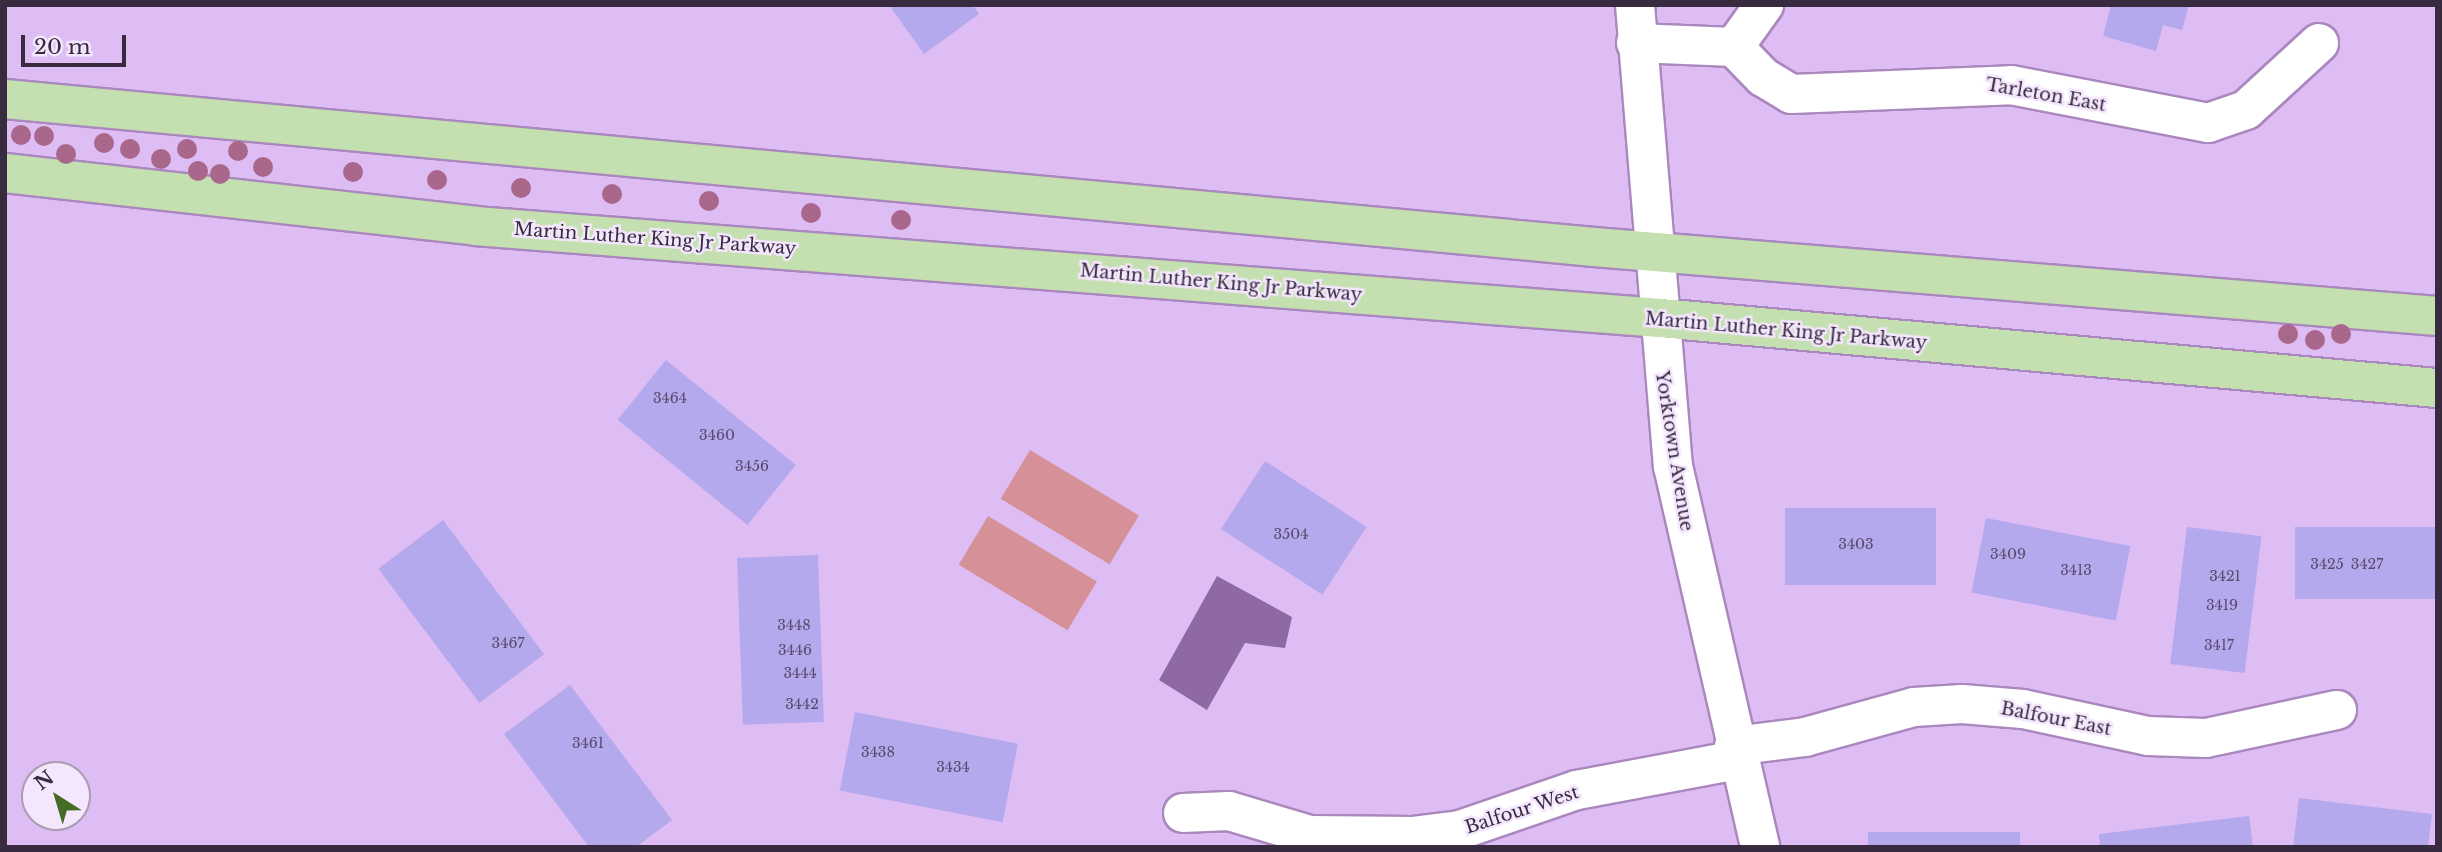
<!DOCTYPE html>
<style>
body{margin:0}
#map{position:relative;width:2442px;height:852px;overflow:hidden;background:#debcf4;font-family:"Libre Baskerville",serif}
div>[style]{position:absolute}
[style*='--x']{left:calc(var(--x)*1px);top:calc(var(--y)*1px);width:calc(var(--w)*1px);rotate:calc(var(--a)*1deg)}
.green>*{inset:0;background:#d69098;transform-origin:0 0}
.water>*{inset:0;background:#8e69a4}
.building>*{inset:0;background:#b5a9ed;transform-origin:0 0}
.roads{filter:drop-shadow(2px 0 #aa88be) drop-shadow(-2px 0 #aa88be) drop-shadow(0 2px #aa88be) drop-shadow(0 -2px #aa88be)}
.minor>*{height:38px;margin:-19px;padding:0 19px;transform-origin:19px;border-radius:19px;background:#fff}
.major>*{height:38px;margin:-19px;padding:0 19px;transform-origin:19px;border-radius:19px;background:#c5e0b0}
.trees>*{width:20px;height:20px;margin:-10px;border-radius:50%;background:#aa678c}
span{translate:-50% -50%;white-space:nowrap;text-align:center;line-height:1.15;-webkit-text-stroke:5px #f4e6fd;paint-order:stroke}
.number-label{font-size:14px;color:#574a6b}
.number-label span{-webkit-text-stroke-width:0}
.street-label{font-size:18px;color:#382b40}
.frame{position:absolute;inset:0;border:7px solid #382b40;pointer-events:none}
.north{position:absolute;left:21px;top:761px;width:70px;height:70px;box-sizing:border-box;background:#f4e6fd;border:2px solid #a99bb1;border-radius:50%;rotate:323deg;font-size:19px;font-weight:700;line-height:28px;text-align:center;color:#382b40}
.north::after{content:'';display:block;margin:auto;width:24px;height:32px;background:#466b24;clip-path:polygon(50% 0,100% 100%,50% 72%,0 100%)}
.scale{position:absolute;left:21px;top:35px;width:105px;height:32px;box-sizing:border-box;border:4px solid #382b40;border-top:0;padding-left:9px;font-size:21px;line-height:24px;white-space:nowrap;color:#382b40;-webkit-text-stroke:5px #f4e6fd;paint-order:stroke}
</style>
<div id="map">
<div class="green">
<div style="left:1030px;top:450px;width:127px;height:57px;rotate:31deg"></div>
<div style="left:988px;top:516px;width:127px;height:57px;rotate:31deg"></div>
</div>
<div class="water">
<div style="clip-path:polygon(1217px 576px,1292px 617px,1285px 648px,1245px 643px,1207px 710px,1159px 680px)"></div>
</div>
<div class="building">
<div style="clip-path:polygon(889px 5px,973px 5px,979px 14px,924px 54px)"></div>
<div style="clip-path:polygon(2111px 5px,2189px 5px,2182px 30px,2163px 25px,2156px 51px,2103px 36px)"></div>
<div style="left:666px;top:360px;width:167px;height:77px;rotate:39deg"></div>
<div style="left:1265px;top:461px;width:121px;height:81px;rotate:33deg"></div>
<div style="left:1785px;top:508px;width:151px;height:77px"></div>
<div style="left:1986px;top:518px;width:147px;height:76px;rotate:11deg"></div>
<div style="left:443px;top:520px;width:168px;height:81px;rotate:53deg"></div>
<div style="left:2187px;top:527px;width:75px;height:138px;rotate:7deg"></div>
<div style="left:2437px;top:527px;width:72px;height:142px;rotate:90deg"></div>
<div style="left:818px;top:555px;width:167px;height:81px;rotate:88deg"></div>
<div style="clip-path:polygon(570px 685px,672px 820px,636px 847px,589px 847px,504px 734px)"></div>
<div style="left:855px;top:712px;width:166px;height:80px;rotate:11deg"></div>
<div style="clip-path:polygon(2299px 798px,2432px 814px,2428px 847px,2293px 847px)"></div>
<div style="clip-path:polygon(2249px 816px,2253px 847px,2100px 847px,2099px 834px)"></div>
<div style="left:2020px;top:832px;width:15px;height:152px;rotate:90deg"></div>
</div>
<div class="roads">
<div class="minor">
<div style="--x:1635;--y:5;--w:463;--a:85.3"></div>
<div style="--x:1673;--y:466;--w:391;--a:77.1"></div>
<div style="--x:1636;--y:43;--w:98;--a:2.3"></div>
<div style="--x:1734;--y:47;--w:42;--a:46"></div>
<div style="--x:1763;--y:77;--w:33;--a:31"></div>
<div style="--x:1791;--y:94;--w:220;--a:-2.3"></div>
<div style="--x:2011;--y:85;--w:201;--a:10.9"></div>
<div style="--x:2208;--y:123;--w:40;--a:-18.9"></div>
<div style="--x:2246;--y:110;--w:99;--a:-42.5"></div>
<div style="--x:1734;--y:47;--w:52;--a:-54.5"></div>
<div style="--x:1734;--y:746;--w:72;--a:-7.2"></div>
<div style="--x:1805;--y:737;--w:113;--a:-15.4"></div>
<div style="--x:1914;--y:707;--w:48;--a:-3.6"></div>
<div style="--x:1962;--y:704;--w:61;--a:4.7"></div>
<div style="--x:2023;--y:709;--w:128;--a:12.2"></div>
<div style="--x:2148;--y:736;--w:58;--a:2"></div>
<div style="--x:2206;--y:738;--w:134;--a:-12.1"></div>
<div style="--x:1183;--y:813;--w:46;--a:-2.5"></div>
<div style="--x:1229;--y:811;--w:84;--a:16.5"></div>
<div style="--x:1310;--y:835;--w:102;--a:0.6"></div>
<div style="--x:1412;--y:836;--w:48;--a:-7.1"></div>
<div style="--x:1460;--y:830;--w:124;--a:-18.9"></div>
<div style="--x:1577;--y:790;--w:163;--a:-10.6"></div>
</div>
<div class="major">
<div style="--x:5;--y:99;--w:1596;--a:5.32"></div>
<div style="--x:1594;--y:247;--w:846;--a:4.68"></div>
<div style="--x:5;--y:173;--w:473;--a:6.4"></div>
<div style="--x:475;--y:226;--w:1189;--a:4.44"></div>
<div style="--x:1660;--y:318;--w:780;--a:5.15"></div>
</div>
</div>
<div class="trees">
<div style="left:21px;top:135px"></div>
<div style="left:44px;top:136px"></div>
<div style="left:104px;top:143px"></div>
<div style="left:130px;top:149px"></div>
<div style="left:187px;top:149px"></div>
<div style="left:238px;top:151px"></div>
<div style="left:66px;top:154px"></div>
<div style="left:161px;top:159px"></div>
<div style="left:263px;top:167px"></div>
<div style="left:198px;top:171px"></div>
<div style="left:353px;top:172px"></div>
<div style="left:220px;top:174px"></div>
<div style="left:437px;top:180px"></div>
<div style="left:521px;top:188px"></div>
<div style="left:612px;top:194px"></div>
<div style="left:709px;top:201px"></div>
<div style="left:811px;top:213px"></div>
<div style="left:901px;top:220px"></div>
<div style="left:2288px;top:334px"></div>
<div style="left:2341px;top:334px"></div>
<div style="left:2315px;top:340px"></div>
</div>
<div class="number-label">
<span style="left:670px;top:398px">3464</span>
<span style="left:717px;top:435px">3460</span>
<span style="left:752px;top:466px">3456</span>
<span style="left:1291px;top:534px">3504</span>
<span style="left:1856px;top:544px">3403</span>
<span style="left:2008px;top:554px">3409</span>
<span style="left:2327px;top:564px">3425</span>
<span style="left:2367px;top:564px">3427</span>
<span style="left:2076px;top:570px">3413</span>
<span style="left:2225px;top:576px">3421</span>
<span style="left:2222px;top:605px">3419</span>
<span style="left:794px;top:625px">3448</span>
<span style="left:508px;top:643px">3467</span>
<span style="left:2219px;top:645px">3417</span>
<span style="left:795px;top:650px">3446</span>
<span style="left:800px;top:673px">3444</span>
<span style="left:802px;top:704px">3442</span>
<span style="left:588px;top:743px">3461</span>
<span style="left:878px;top:752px">3438</span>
<span style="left:953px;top:767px">3434</span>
</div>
<div class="street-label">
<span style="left:2046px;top:95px;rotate:10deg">Tarleton East</span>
<span style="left:655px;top:239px;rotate:4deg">Martin Luther King Jr Parkway</span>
<span style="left:1221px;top:283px;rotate:5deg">Martin Luther King Jr Parkway</span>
<span style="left:1786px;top:331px;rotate:5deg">Martin Luther King Jr Parkway</span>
<span style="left:1674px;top:451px;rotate:81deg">Yorktown Avenue</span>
<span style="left:2056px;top:719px;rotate:11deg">Balfour East</span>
<span style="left:1522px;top:810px;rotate:-18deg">Balfour West</span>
</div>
<div class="frame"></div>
<div class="north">N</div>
<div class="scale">20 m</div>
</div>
